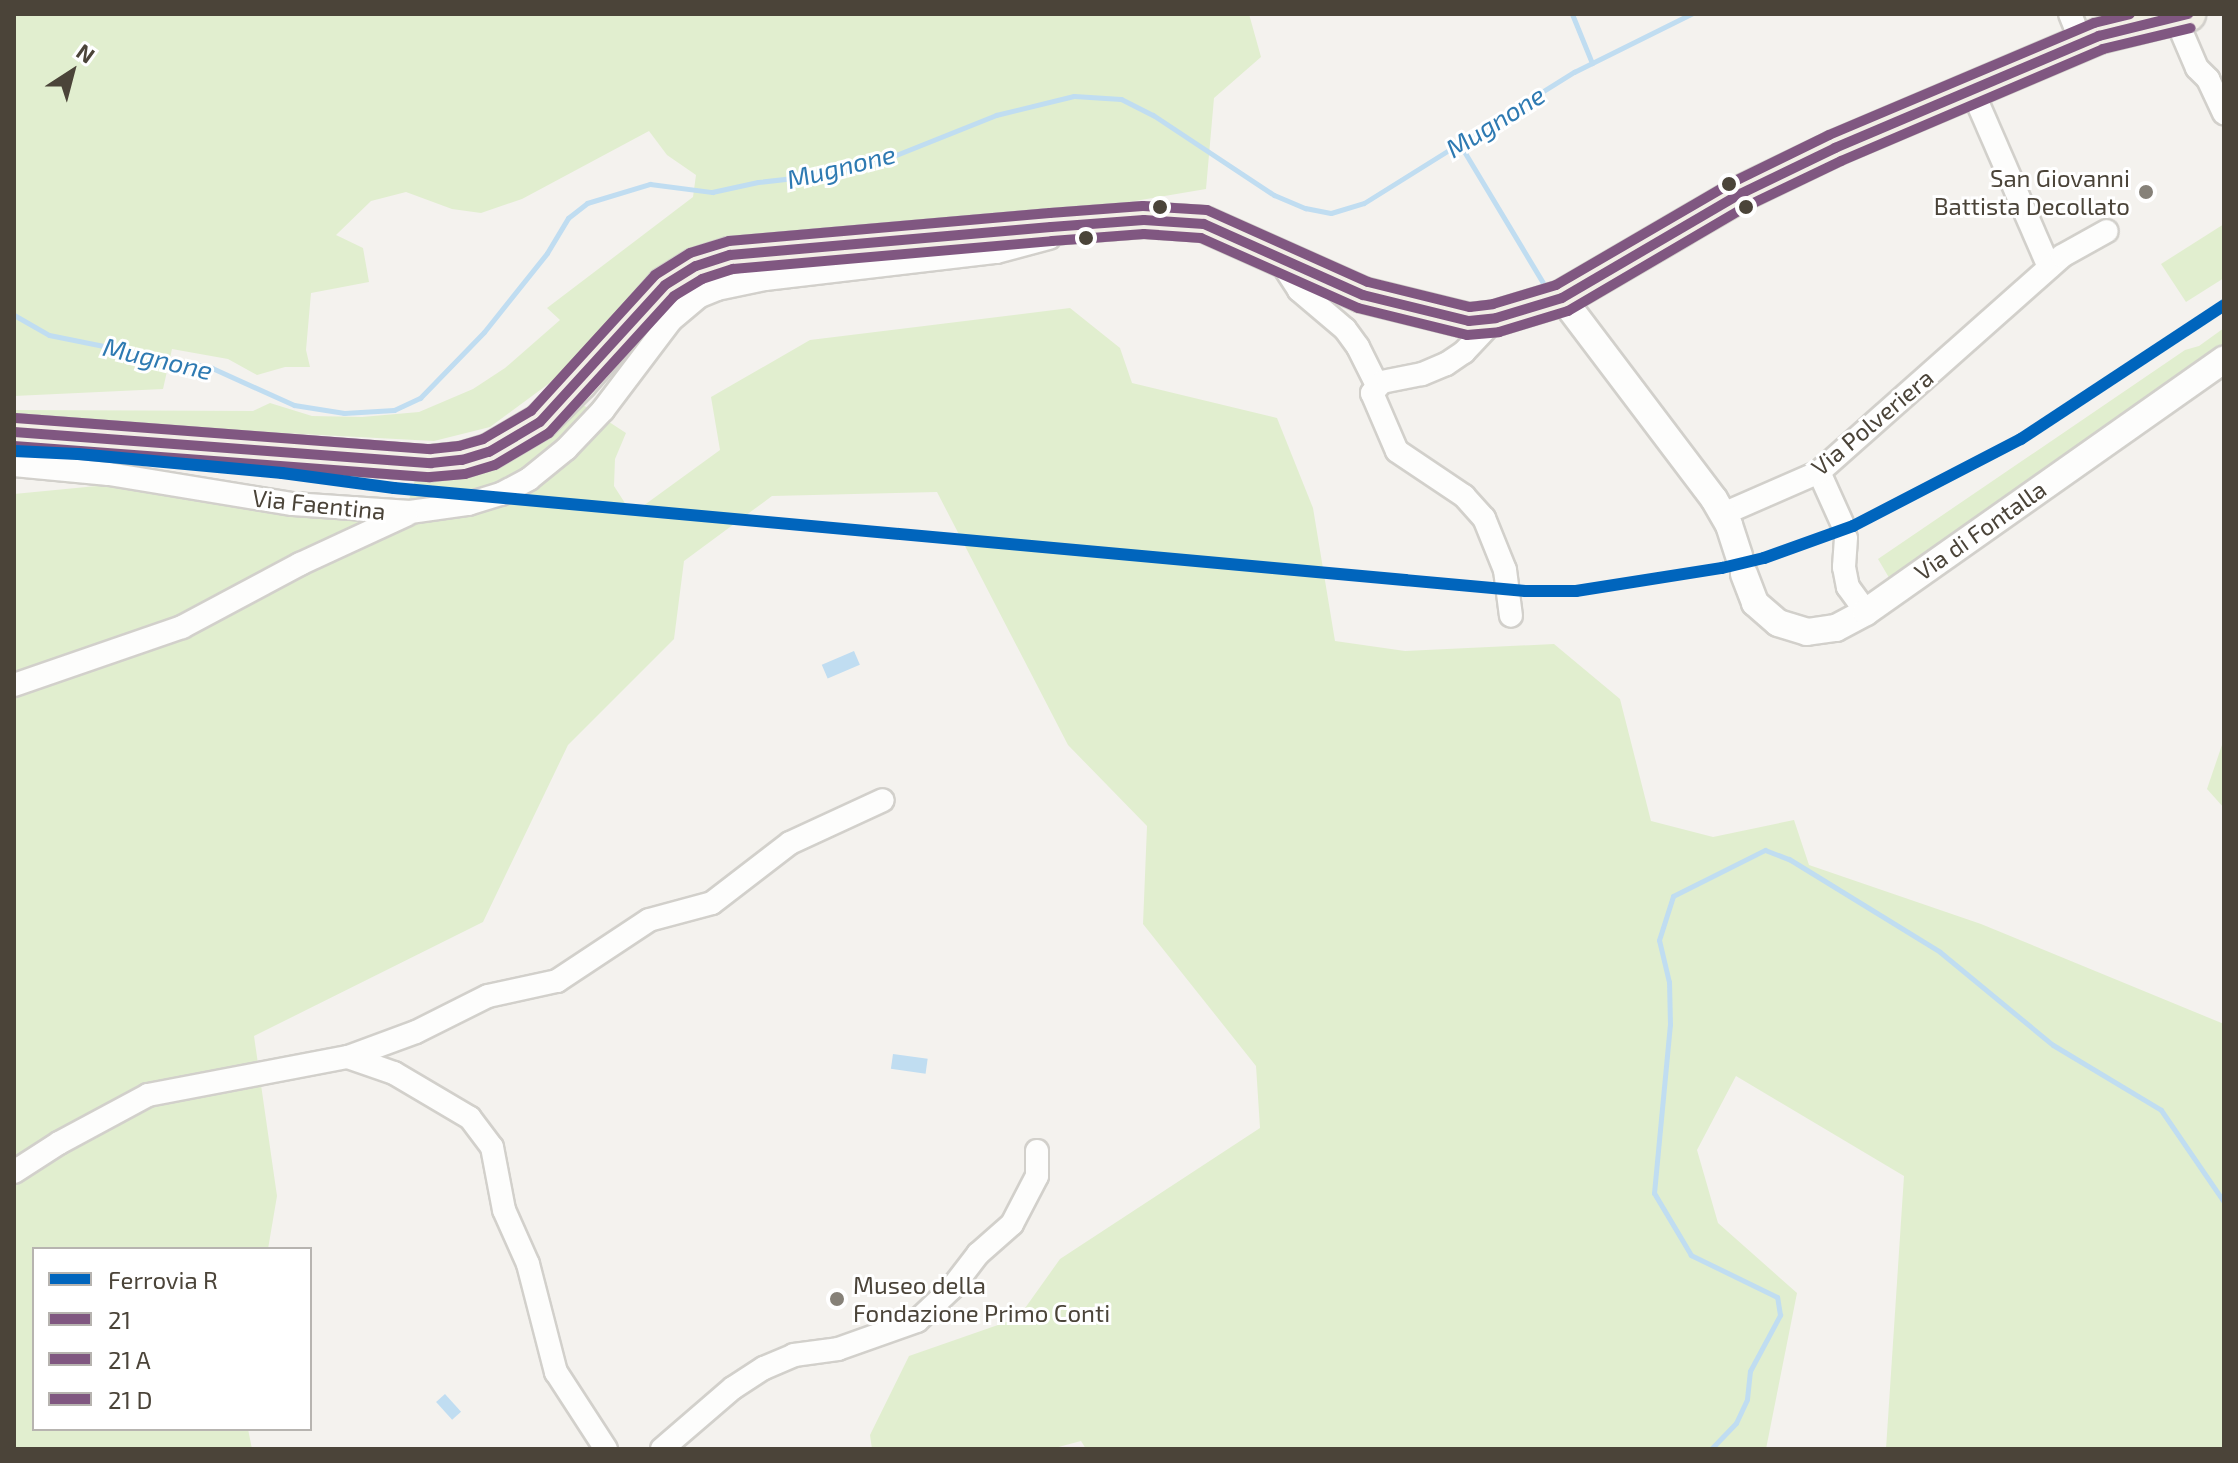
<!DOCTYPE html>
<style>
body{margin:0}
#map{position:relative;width:2238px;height:1463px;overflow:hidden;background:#f4f2ee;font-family:"Exo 2",sans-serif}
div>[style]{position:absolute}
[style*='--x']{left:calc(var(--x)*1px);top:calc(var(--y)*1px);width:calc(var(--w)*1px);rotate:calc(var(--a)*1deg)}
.green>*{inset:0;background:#e1eecf}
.water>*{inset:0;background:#c0ddf1;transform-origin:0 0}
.stream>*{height:5px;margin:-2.5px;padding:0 2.5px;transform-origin:2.5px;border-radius:2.5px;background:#c0ddf1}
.roads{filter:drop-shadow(2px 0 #d2d0cb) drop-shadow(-2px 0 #d2d0cb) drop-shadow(0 2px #d2d0cb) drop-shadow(0 -2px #d2d0cb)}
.minor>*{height:22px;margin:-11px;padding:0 11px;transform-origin:11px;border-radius:11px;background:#fdfdfc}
.tertiary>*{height:26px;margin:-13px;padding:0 13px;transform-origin:13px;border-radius:13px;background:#fdfdfc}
.primary>*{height:34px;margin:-17px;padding:0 17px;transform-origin:17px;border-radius:17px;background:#f2efe6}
.bus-1>*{height:10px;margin:-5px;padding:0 5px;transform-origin:5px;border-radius:5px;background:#805781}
.bus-2>*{height:10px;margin:-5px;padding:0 5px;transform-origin:5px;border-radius:5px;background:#805781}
.bus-3>*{height:10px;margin:-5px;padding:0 5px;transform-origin:5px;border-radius:5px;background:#805781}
.rail-1>*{height:12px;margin:-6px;padding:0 6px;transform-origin:6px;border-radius:6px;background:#0065bd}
.dots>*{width:22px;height:22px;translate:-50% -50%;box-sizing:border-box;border:4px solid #fff;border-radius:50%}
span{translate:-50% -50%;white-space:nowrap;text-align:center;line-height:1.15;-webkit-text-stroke:6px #fff;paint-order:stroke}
.poi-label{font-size:24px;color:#4b4439}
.right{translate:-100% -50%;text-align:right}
.left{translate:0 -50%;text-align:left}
.street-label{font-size:24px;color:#4b4439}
.water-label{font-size:26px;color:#2e7ab2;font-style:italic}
.frame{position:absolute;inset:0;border:16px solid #4b4439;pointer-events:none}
.legend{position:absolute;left:32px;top:1247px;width:280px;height:184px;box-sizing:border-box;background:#fff;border:2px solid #b7b4b0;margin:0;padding:10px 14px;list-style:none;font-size:24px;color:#4b4439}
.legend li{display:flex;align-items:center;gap:16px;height:40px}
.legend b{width:40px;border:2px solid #b7b4b0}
.north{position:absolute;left:32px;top:32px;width:80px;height:80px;-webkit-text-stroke:6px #fff;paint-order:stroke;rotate:36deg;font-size:22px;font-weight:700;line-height:32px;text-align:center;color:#4b4439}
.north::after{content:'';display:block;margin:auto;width:28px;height:36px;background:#4b4439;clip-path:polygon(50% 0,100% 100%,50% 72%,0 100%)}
</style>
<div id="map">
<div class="green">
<div style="clip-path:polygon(14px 14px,1249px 14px,1261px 57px,1214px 98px,1206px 189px,1040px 217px,665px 268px,551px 382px,490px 427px,434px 441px,147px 426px,14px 416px,14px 410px,253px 411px,270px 403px,312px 416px,362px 417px,419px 412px,473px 389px,505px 368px,560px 320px,547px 308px,693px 197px,696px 175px,667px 155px,649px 131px,522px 199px,481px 213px,452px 209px,406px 192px,371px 201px,336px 235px,363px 248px,369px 282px,311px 293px,306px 350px,310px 367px,285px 367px,257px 375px,228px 359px,172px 349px,163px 389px,14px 396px)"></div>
<div style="clip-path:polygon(2224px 224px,2224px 278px,2186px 302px,2161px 264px)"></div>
<div style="clip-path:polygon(1070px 308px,1120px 348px,1132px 383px,1277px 418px,1313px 508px,1335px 641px,1405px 651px,1554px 644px,1620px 699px,1651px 821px,1713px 837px,1794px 820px,1809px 865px,1981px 924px,2224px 1024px,2224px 1449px,1886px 1449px,1904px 1176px,1736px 1076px,1697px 1150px,1718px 1223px,1797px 1293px,1766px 1449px,1086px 1449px,1081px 1441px,1051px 1449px,872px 1449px,870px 1435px,909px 1356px,1018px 1318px,1060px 1259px,1260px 1128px,1256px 1066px,1143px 924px,1147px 826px,1068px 745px,937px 492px,772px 496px,684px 561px,674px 639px,568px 745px,483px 922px,254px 1036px,277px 1196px,268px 1249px,34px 1249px,34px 1429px,248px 1429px,252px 1449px,14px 1449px,14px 494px,107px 485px,408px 503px,416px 477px,525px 449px,583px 405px,626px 433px,615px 459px,614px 486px,632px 514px,720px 450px,711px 397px,810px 340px)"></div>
<div style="clip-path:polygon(2224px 328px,2224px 349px,1891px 581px,1878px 559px,2185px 350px,2199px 346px)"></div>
<div style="clip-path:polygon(2224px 739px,2224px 808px,2207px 789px)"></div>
</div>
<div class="water">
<div style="left:854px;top:651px;width:15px;height:35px;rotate:67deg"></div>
<div style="left:893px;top:1054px;width:35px;height:15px;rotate:8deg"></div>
<div style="left:445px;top:1394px;width:24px;height:12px;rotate:48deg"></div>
</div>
<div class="stream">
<div style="--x:1572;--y:14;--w:53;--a:67.8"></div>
<div style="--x:1459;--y:143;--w:167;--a:59"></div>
<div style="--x:14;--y:315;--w:40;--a:29.7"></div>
<div style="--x:49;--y:335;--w:166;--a:11.4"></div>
<div style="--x:212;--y:368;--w:90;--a:24.3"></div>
<div style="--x:294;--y:405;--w:51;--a:9.1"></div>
<div style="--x:344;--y:413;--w:50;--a:-3.4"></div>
<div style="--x:394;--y:410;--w:29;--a:-25"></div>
<div style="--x:420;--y:398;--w:92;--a:-45.9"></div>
<div style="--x:484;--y:332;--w:101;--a:-51.4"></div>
<div style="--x:547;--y:253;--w:41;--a:-59"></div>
<div style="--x:568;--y:218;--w:24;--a:-38"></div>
<div style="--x:587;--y:203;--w:66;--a:-16.8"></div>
<div style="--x:650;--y:184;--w:63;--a:7.4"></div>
<div style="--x:712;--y:192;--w:47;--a:-12.3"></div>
<div style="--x:758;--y:182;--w:63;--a:-6.3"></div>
<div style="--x:821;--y:175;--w:62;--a:-13.1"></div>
<div style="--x:881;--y:161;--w:124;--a:-21.8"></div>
<div style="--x:996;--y:115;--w:80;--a:-13.7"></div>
<div style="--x:1074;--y:96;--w:47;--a:3.7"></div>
<div style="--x:1121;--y:99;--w:36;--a:27"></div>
<div style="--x:1153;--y:115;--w:145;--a:33.5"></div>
<div style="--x:1274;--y:195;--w:34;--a:23"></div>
<div style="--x:1305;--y:208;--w:26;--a:11"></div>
<div style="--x:1331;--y:213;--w:34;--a:-17"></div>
<div style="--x:1364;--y:203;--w:248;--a:-32"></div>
<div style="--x:1574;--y:72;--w:131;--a:-26.4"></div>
<div style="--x:1711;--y:1449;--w:36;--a:-46"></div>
<div style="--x:1736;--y:1423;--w:26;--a:-65"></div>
<div style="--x:1747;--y:1399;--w:28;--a:-84"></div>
<div style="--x:1750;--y:1371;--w:64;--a:-61.8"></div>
<div style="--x:1780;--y:1315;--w:18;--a:-99"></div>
<div style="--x:1777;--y:1297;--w:96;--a:-154"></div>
<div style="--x:1691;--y:1255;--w:72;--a:-120.8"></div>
<div style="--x:1654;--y:1193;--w:169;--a:-84.6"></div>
<div style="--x:1670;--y:1025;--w:43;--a:-91.3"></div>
<div style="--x:1669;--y:982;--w:43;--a:-103.4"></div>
<div style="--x:1659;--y:940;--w:46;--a:-72.3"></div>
<div style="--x:1673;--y:896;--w:103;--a:-26.6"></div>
<div style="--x:1765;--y:850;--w:26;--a:21"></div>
<div style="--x:1789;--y:859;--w:177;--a:31.6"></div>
<div style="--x:1940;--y:952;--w:146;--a:39.5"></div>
<div style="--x:2053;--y:1045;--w:126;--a:31"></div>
<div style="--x:2161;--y:1110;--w:112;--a:55.6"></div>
</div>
<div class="roads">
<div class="minor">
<div style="--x:2070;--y:14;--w:31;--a:68"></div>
<div style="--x:2176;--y:19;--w:53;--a:66.8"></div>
<div style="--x:2197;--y:68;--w:16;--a:45"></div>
<div style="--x:2208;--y:79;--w:38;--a:65"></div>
<div style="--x:1972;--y:90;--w:193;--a:66.5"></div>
<div style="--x:1279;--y:259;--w:37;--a:57"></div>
<div style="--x:1299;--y:290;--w:60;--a:40.3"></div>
<div style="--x:1345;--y:329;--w:22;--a:54"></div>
<div style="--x:1358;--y:347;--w:42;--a:63.4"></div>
<div style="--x:1496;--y:318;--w:47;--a:133.3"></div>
<div style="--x:1464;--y:352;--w:22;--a:146"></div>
<div style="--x:1446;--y:364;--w:26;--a:157"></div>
<div style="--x:1422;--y:374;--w:41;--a:168.7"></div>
<div style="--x:1382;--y:382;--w:15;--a:132"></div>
<div style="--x:1372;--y:393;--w:63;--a:66.7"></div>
<div style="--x:1397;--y:451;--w:81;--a:33.9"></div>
<div style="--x:1464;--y:496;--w:30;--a:48"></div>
<div style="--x:1484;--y:518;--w:56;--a:68"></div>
<div style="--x:1505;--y:570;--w:46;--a:82.6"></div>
<div style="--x:14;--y:465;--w:95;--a:5.4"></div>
<div style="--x:109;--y:474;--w:186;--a:9.3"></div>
<div style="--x:293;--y:504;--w:117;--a:3.9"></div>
<div style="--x:410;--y:512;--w:59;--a:-7.9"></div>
<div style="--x:468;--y:504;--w:34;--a:-17"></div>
<div style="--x:501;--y:494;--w:32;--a:-28"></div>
<div style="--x:529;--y:479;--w:48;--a:-39"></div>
<div style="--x:566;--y:449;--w:54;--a:-46.5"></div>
<div style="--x:603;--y:410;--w:113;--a:-52.9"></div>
<div style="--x:671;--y:320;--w:38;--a:-40"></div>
<div style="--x:700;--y:296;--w:18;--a:-22"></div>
<div style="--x:717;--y:289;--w:49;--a:-11.8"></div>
<div style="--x:765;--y:279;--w:233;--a:-6.7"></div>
<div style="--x:996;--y:252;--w:55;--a:-14.8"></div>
<div style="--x:1819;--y:472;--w:56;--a:65.7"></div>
<div style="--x:1723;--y:514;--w:105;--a:-23.6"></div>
<div style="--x:1819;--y:472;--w:325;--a:-41.6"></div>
<div style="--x:2062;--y:256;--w:51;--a:-29.1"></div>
<div style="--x:1846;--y:538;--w:29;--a:94"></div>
<div style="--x:1844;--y:567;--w:20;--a:79"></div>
<div style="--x:1848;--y:587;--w:31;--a:54"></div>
<div style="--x:14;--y:685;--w:178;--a:-19"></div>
<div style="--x:182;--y:627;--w:134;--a:-28.1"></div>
<div style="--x:300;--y:564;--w:117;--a:-24.8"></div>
<div style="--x:348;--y:1057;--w:72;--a:-20.2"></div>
<div style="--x:416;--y:1032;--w:80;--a:-26.6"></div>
<div style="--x:488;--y:996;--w:71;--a:-12.3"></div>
<div style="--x:557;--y:981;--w:110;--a:-33.5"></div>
<div style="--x:649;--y:920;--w:65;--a:-15.1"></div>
<div style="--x:712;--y:903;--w:98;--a:-37.6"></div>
<div style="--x:790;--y:843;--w:102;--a:-24.8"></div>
<div style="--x:14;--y:1172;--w:54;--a:-32.8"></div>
<div style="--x:59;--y:1143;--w:101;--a:-28.3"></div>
<div style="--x:148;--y:1095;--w:204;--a:-10.8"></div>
<div style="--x:348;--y:1057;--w:49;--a:19.2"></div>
<div style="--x:394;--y:1073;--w:88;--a:30.6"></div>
<div style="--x:470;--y:1118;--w:36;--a:53"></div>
<div style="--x:492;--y:1147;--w:64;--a:79.2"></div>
<div style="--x:504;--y:1210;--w:59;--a:66"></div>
<div style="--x:528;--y:1264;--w:112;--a:75.5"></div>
<div style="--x:556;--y:1372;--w:92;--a:57"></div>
<div style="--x:662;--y:1449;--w:94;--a:-40.7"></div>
<div style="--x:733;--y:1388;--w:37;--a:-33"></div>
<div style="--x:764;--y:1368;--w:33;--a:-23"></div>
<div style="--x:794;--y:1355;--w:44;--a:-7.8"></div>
<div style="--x:838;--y:1349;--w:84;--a:-19.5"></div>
<div style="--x:917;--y:1321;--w:48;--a:-43.3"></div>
<div style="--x:952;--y:1288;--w:43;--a:-52.6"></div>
<div style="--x:978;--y:1254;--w:45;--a:-41.4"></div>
<div style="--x:1012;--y:1224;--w:54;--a:-62.5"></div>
<div style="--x:1037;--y:1176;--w:25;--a:-90"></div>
</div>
<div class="tertiary">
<div style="--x:1562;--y:298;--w:252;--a:52.9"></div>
<div style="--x:1714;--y:499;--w:30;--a:60"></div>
<div style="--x:1729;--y:525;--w:33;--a:72"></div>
<div style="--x:1744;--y:574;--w:31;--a:69"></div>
<div style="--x:1755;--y:603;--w:30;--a:41"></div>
<div style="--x:1778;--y:623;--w:30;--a:17"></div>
<div style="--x:1807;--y:632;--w:29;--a:-8"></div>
<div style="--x:1836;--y:628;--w:34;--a:-28"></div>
<div style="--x:1866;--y:612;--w:438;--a:-35.2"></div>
</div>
<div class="primary">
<div style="--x:14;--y:432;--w:418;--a:4.3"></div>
<div style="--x:431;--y:463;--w:31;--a:-6"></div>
<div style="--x:462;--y:460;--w:28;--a:-17"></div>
<div style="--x:489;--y:452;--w:59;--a:-30.5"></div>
<div style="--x:540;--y:422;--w:57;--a:-45"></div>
<div style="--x:580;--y:382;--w:129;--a:-48.8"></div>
<div style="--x:665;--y:285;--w:36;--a:-32"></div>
<div style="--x:696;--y:266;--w:36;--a:-18"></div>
<div style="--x:730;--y:255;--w:322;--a:-5"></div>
<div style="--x:1051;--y:227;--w:93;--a:-4.3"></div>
<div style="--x:1144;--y:220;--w:60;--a:3.8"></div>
<div style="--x:1204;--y:224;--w:174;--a:24.1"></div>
<div style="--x:1363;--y:295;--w:109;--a:13.8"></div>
<div style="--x:1469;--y:321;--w:27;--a:-6"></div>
<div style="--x:1496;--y:318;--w:69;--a:-16.9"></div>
<div style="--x:1562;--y:298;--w:206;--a:-30.3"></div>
<div style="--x:1740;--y:194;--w:106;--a:-25.8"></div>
<div style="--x:1835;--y:148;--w:287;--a:-23"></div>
<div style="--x:2099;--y:36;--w:92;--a:-13.9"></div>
</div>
</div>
<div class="bus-1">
<div style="--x:14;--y:432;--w:418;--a:4.3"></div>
<div style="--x:431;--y:463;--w:31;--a:-6"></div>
<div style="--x:462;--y:460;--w:28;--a:-17"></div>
<div style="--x:489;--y:452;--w:59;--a:-30.5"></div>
<div style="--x:540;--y:422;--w:185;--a:-47.6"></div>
<div style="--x:665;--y:285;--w:36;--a:-32"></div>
<div style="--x:696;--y:266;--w:36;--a:-18"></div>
<div style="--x:730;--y:255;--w:322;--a:-5"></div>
<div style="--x:1051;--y:227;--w:93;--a:-4.3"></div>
<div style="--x:1144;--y:220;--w:60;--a:3.8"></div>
<div style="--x:1204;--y:224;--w:174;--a:24.1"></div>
<div style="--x:1363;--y:295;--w:109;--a:13.8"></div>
<div style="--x:1469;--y:321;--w:27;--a:-6"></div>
<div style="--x:1496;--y:318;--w:69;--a:-16.9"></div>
<div style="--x:1562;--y:298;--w:206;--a:-30.3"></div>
<div style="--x:1740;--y:194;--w:106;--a:-25.8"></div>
<div style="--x:1835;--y:148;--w:287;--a:-23"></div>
<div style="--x:2099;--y:36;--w:92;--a:-13.9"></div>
</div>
<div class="bus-2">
<div style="--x:14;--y:446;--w:417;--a:4.3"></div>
<div style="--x:430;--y:477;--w:35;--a:-5"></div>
<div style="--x:465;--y:474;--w:31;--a:-17"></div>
<div style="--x:495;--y:465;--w:63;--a:-30.7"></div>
<div style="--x:549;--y:433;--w:185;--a:-47.6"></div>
<div style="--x:674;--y:296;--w:33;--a:-31"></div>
<div style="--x:702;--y:279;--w:33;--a:-18"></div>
<div style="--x:733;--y:269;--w:320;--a:-5"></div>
<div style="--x:1052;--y:241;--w:92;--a:-4.4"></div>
<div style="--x:1144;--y:234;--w:57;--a:4"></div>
<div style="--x:1201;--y:238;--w:172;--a:24"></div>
<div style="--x:1358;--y:308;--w:112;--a:13.9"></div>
<div style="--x:1467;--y:335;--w:32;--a:-5"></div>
<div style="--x:1499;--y:332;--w:72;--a:-16.9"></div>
<div style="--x:1568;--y:311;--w:208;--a:-30.4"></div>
<div style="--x:1747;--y:206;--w:104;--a:-25.6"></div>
<div style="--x:1841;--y:161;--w:285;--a:-23.1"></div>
<div style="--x:2103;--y:49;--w:90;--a:-13.4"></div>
</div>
<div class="bus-3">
<div style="--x:15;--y:418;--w:417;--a:4.3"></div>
<div style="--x:431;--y:449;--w:28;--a:-6"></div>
<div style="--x:459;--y:446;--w:25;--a:-16"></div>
<div style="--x:483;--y:439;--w:56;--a:-30.3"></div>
<div style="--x:531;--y:411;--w:184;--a:-47.6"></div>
<div style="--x:655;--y:275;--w:41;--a:-32.2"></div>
<div style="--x:690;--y:253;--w:41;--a:-17.1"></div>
<div style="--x:729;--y:241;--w:322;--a:-5"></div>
<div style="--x:1050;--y:213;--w:93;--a:-4.3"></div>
<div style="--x:1143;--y:206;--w:64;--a:3.6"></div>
<div style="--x:1207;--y:210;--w:176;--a:24.1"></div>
<div style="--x:1368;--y:282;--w:105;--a:13.8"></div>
<div style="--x:1470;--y:307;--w:23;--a:-7"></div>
<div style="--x:1493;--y:304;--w:66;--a:-16.8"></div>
<div style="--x:1556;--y:285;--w:205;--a:-30.2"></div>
<div style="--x:1733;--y:182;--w:107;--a:-26.1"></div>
<div style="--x:1829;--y:135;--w:288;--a:-22.9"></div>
<div style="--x:2094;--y:23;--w:37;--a:-14"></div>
</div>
<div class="rail-1">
<div style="--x:14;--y:451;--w:64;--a:2.7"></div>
<div style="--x:78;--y:454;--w:205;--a:5.3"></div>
<div style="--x:282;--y:473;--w:113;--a:7.6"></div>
<div style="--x:394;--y:488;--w:1136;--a:5.2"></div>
<div style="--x:1525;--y:591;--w:51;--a:0"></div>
<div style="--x:1576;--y:591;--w:148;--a:-9"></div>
<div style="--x:1722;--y:568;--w:43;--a:-13.4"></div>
<div style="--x:1764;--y:558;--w:95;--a:-19.8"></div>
<div style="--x:1853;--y:526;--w:189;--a:-27.4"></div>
<div style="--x:2021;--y:439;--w:243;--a:-33.4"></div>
</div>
<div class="dots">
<div style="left:1729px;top:184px;background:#4b4439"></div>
<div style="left:2146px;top:192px;background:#868178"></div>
<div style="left:1160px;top:207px;background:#4b4439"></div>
<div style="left:1746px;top:207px;background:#4b4439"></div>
<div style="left:1086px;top:238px;background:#4b4439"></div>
<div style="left:837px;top:1299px;background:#868178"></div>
</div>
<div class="poi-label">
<span class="right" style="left:2130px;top:192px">San Giovanni<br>Battista Decollato</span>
<span class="left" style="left:853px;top:1299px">Museo della<br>Fondazione Primo Conti</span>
</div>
<div class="street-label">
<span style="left:1872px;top:422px;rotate:-40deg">Via Polveriera</span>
<span style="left:319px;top:504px;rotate:6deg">Via Faentina</span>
<span style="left:1980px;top:530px;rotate:-35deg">Via di Fontalla</span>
</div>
<div class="water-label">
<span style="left:1495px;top:121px;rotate:-32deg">Mugnone</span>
<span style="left:841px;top:166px;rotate:-14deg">Mugnone</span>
<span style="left:158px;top:358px;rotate:13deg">Mugnone</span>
</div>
<div class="frame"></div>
<ul class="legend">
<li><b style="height:10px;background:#0065bd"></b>Ferrovia R</li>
<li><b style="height:10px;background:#805781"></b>21</li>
<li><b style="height:10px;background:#805781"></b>21 A</li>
<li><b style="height:10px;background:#805781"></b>21 D</li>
</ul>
<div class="north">N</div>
</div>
